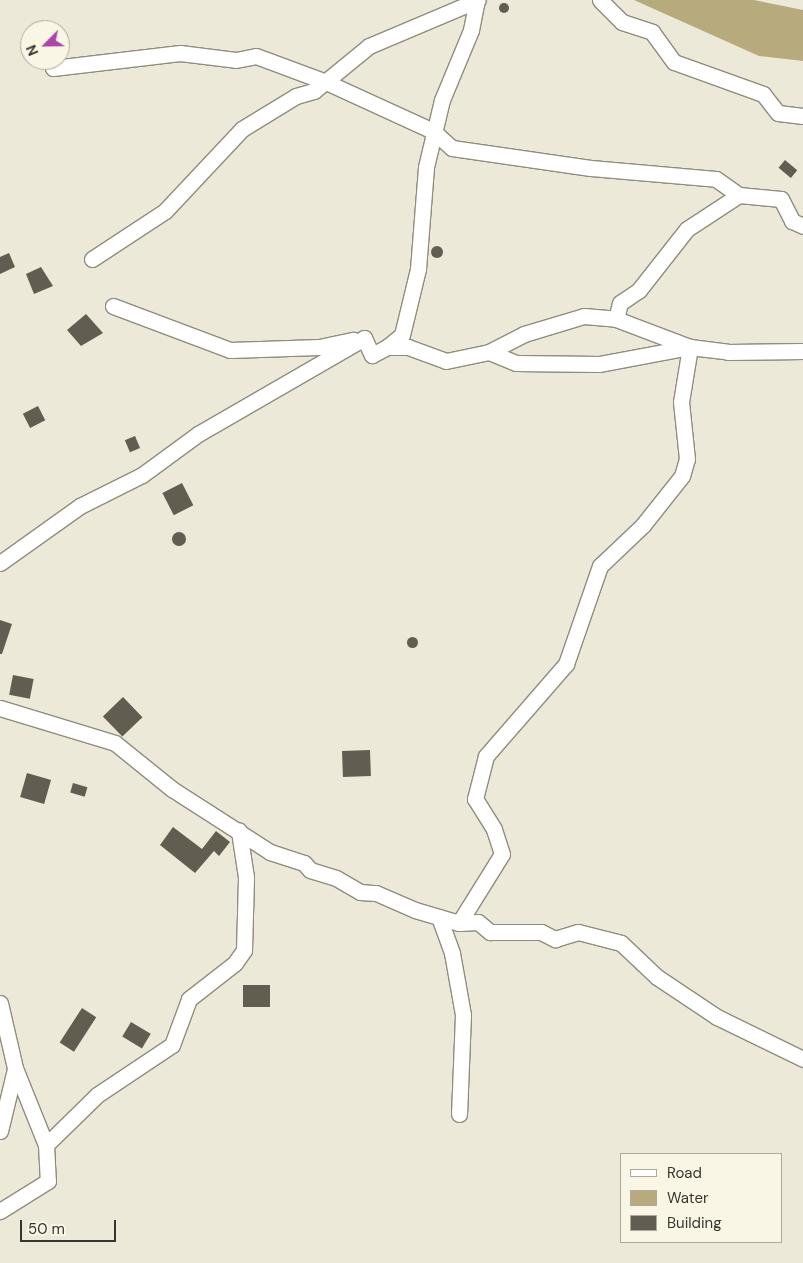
<!DOCTYPE html>
<style>
body{margin:0}
#map{position:relative;width:803px;height:1263px;overflow:hidden;background:#ede9d9;font-family:"DM Sans",sans-serif}
div>[style]{position:absolute}
[style*='--x']{left:calc(var(--x)*1px);top:calc(var(--y)*1px);width:calc(var(--w)*1px);rotate:calc(var(--a)*1deg)}
.water>*{inset:0;background:#b7aa7c}
.building>*{inset:0;background:#615d50;transform-origin:0 0}
.round{border-radius:50%}
.roads{filter:drop-shadow(1px 0 #908c7e) drop-shadow(-1px 0 #908c7e) drop-shadow(0 1px #908c7e) drop-shadow(0 -1px #908c7e)}
.street>*{height:15px;margin:-7.5px;padding:0 7.5px;transform-origin:7.5px;border-radius:7.5px;background:#fff}
span{translate:-50% -50%;white-space:nowrap;text-align:center;line-height:1.15;-webkit-text-stroke:5px #faf6e6;paint-order:stroke}
.legend{position:absolute;left:620px;top:1153px;width:162px;height:90px;box-sizing:border-box;background:#faf6e6;border:1px solid #aca99d;margin:0;padding:6px 9px;list-style:none;font-size:15px;color:#37352f}
.legend li{display:flex;align-items:center;gap:10px;height:25px}
.legend b{width:25px;border:1px solid #aca99d}
.north{position:absolute;left:20px;top:20px;width:50px;height:50px;box-sizing:border-box;background:#faf6e6;border:1px solid #aca99d;border-radius:50%;rotate:247deg;font-size:14px;font-weight:700;line-height:20px;text-align:center;color:#37352f}
.north::after{content:'';display:block;margin:auto;width:18px;height:22px;background:#ac45a9;clip-path:polygon(50% 0,100% 100%,50% 72%,0 100%)}
.scale{position:absolute;left:20px;top:1220px;width:96px;height:22px;box-sizing:border-box;border:2px solid #37352f;border-top:0;padding-left:6px;font-size:15px;line-height:18px;white-space:nowrap;color:#37352f;-webkit-text-stroke:4px #faf6e6;paint-order:stroke}
</style>
<div id="map">
<div class="water">
<div style="clip-path:polygon(634px 0,754px 0,803px 10px,803px 61px,759px 56px)"></div>
</div>
<div class="building">
<div class="round" style="left:499px;top:3px;width:10px;height:10px"></div>
<div style="left:785px;top:160px;width:16px;height:10px;rotate:40deg"></div>
<div class="round" style="left:431px;top:246px;width:12px;height:12px"></div>
<div style="clip-path:polygon(9px 253px,15px 267px,0 274px,0 257px)"></div>
<div style="clip-path:polygon(41px 267px,53px 286px,34px 294px,26px 274px)"></div>
<div style="clip-path:polygon(86px 314px,103px 333px,81px 346px,67px 330px)"></div>
<div style="left:38px;top:406px;width:16px;height:17px;rotate:63deg"></div>
<div style="left:135px;top:436px;width:13px;height:11px;rotate:67deg"></div>
<div style="left:182px;top:483px;width:25px;height:22px;rotate:63deg"></div>
<div class="round" style="left:172px;top:532px;width:14px;height:14px"></div>
<div style="clip-path:polygon(0 620px,12px 624px,2px 654px,0 654px)"></div>
<div class="round" style="left:406.5px;top:636.5px;width:11px;height:11px"></div>
<div style="left:13px;top:675px;width:21px;height:20px;rotate:11deg"></div>
<div style="left:123px;top:697px;width:28px;height:28px;rotate:46deg"></div>
<div style="left:370px;top:750px;width:26px;height:28px;rotate:88deg"></div>
<div style="left:27px;top:773px;width:25px;height:25px;rotate:16deg"></div>
<div style="left:73px;top:783px;width:15px;height:10px;rotate:16deg"></div>
<div style="clip-path:polygon(173px 827px,202px 849px,216px 831px,230px 842px,219px 856px,214px 851px,195px 873px,160px 845px)"></div>
<div style="left:243px;top:985px;width:27px;height:22px"></div>
<div style="left:82px;top:1008px;width:17px;height:41px;rotate:33deg"></div>
<div style="left:131px;top:1022px;width:23px;height:17px;rotate:31deg"></div>
</div>
<div class="roads">
<div class="street">
<div style="--x:600;--y:0;--w:31;--a:45"></div>
<div style="--x:622;--y:22;--w:32;--a:18"></div>
<div style="--x:652;--y:32;--w:37;--a:54"></div>
<div style="--x:674;--y:62;--w:95;--a:19.8"></div>
<div style="--x:763;--y:94;--w:24;--a:52"></div>
<div style="--x:778;--y:113;--w:25;--a:7"></div>
<div style="--x:53;--y:68;--w:128;--a:-6.7"></div>
<div style="--x:180;--y:53;--w:56;--a:7.1"></div>
<div style="--x:236;--y:60;--w:20;--a:-11"></div>
<div style="--x:256;--y:56;--w:75;--a:20.4"></div>
<div style="--x:326;--y:82;--w:118;--a:24.6"></div>
<div style="--x:433;--y:131;--w:25;--a:42"></div>
<div style="--x:452;--y:148;--w:140;--a:8.2"></div>
<div style="--x:591;--y:168;--w:125;--a:5"></div>
<div style="--x:716;--y:179;--w:28;--a:35"></div>
<div style="--x:92;--y:259;--w:87;--a:-33.3"></div>
<div style="--x:165;--y:211;--w:112;--a:-46.8"></div>
<div style="--x:242;--y:129;--w:63;--a:-31.4"></div>
<div style="--x:296;--y:96;--w:19;--a:-16"></div>
<div style="--x:314;--y:91;--w:71;--a:-39.3"></div>
<div style="--x:369;--y:46;--w:118;--a:-22.9"></div>
<div style="--x:113;--y:306;--w:125;--a:20.6"></div>
<div style="--x:230;--y:350;--w:89;--a:-1.9"></div>
<div style="--x:319;--y:347;--w:35;--a:-12"></div>
<div style="--x:616;--y:319;--w:16;--a:-76"></div>
<div style="--x:620;--y:303;--w:23;--a:-34"></div>
<div style="--x:639;--y:290;--w:78;--a:-51.8"></div>
<div style="--x:687;--y:229;--w:62;--a:-33.2"></div>
<div style="--x:739;--y:195;--w:42;--a:5.4"></div>
<div style="--x:781;--y:199;--w:25;--a:63"></div>
<div style="--x:792;--y:221;--w:12;--a:24"></div>
<div style="--x:387;--y:347;--w:19;--a:-39"></div>
<div style="--x:402;--y:335;--w:68;--a:-76.4"></div>
<div style="--x:418;--y:269;--w:102;--a:-85.5"></div>
<div style="--x:426;--y:167;--w:69;--a:-76.6"></div>
<div style="--x:442;--y:100;--w:76;--a:-67.5"></div>
<div style="--x:471;--y:30;--w:26;--a:-79"></div>
<div style="--x:476;--y:4;--w:8;--a:-157"></div>
<div style="--x:0;--y:563;--w:98;--a:-35.5"></div>
<div style="--x:80;--y:506;--w:69;--a:-26.6"></div>
<div style="--x:142;--y:475;--w:69;--a:-36.2"></div>
<div style="--x:198;--y:434;--w:192;--a:-30"></div>
<div style="--x:364;--y:338;--w:19;--a:65"></div>
<div style="--x:372;--y:355;--w:17;--a:-28"></div>
<div style="--x:387;--y:347;--w:21;--a:0"></div>
<div style="--x:408;--y:347;--w:40;--a:20.2"></div>
<div style="--x:446;--y:361;--w:44;--a:-11.8"></div>
<div style="--x:489;--y:352;--w:39;--a:-27"></div>
<div style="--x:524;--y:334;--w:63;--a:-16.7"></div>
<div style="--x:584;--y:316;--w:32;--a:5"></div>
<div style="--x:616;--y:319;--w:79;--a:20.7"></div>
<div style="--x:690;--y:347;--w:38;--a:7"></div>
<div style="--x:728;--y:352;--w:75;--a:-0.8"></div>
<div style="--x:0;--y:708;--w:120;--a:16.9"></div>
<div style="--x:115;--y:743;--w:73;--a:38.9"></div>
<div style="--x:172;--y:789;--w:117;--a:32.7"></div>
<div style="--x:270;--y:852;--w:36;--a:18"></div>
<div style="--x:304;--y:863;--w:9;--a:49"></div>
<div style="--x:310;--y:870;--w:27;--a:17"></div>
<div style="--x:336;--y:878;--w:28;--a:30"></div>
<div style="--x:360;--y:892;--w:16;--a:4"></div>
<div style="--x:376;--y:893;--w:43;--a:23.6"></div>
<div style="--x:415;--y:910;--w:46;--a:16.5"></div>
<div style="--x:459;--y:923;--w:19;--a:-3"></div>
<div style="--x:478;--y:922;--w:16;--a:40"></div>
<div style="--x:490;--y:932;--w:51;--a:0"></div>
<div style="--x:541;--y:932;--w:16;--a:27"></div>
<div style="--x:555;--y:939;--w:24;--a:-17"></div>
<div style="--x:578;--y:932;--w:44;--a:14.3"></div>
<div style="--x:621;--y:943;--w:50;--a:43.4"></div>
<div style="--x:657;--y:977;--w:72;--a:33.7"></div>
<div style="--x:717;--y:1017;--w:96;--a:26"></div>
<div style="--x:439;--y:917;--w:38;--a:70"></div>
<div style="--x:452;--y:953;--w:63;--a:79.9"></div>
<div style="--x:463;--y:1015;--w:99;--a:92.3"></div>
<div style="--x:459;--y:923;--w:81;--a:-58.1"></div>
<div style="--x:502;--y:854;--w:26;--a:-108"></div>
<div style="--x:494;--y:829;--w:36;--a:-122"></div>
<div style="--x:475;--y:799;--w:44;--a:-75.7"></div>
<div style="--x:486;--y:756;--w:122;--a:-49"></div>
<div style="--x:566;--y:664;--w:104;--a:-70.9"></div>
<div style="--x:600;--y:566;--w:59;--a:-43.6"></div>
<div style="--x:643;--y:525;--w:63;--a:-51.5"></div>
<div style="--x:682;--y:476;--w:18;--a:-74"></div>
<div style="--x:687;--y:459;--w:57;--a:-96"></div>
<div style="--x:681;--y:402;--w:56;--a:-80.7"></div>
<div style="--x:690;--y:347;--w:93;--a:169.4"></div>
<div style="--x:599;--y:364;--w:83;--a:-179.3"></div>
<div style="--x:516;--y:363;--w:29;--a:-158"></div>
<div style="--x:0;--y:1003;--w:67;--a:77"></div>
<div style="--x:15;--y:1068;--w:83;--a:68.1"></div>
<div style="--x:46;--y:1145;--w:36;--a:87"></div>
<div style="--x:48;--y:1181;--w:57;--a:148"></div>
<div style="--x:0;--y:1131;--w:64;--a:-76.4"></div>
<div style="--x:46;--y:1145;--w:71;--a:-44.4"></div>
<div style="--x:97;--y:1095;--w:90;--a:-33.7"></div>
<div style="--x:172;--y:1045;--w:49;--a:-69.7"></div>
<div style="--x:189;--y:999;--w:58;--a:-38"></div>
<div style="--x:235;--y:963;--w:16;--a:-55"></div>
<div style="--x:244;--y:950;--w:73;--a:-88.4"></div>
<div style="--x:246;--y:877;--w:47;--a:-98.7"></div>
</div>
</div>
<ul class="legend">
<li><b style="height:6px;background:#fff"></b>Road</li>
<li><b style="height:14px;background:#b7aa7c"></b>Water</li>
<li><b style="height:14px;background:#615d50"></b>Building</li>
</ul>
<div class="north">N</div>
<div class="scale">50 m</div>
</div>
